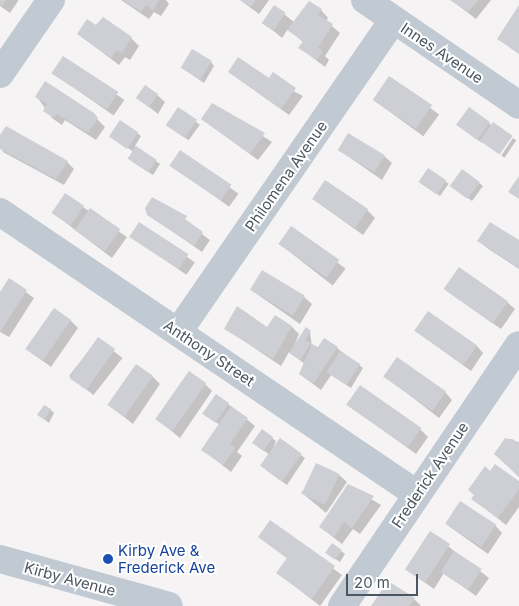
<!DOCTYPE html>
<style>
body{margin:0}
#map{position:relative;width:519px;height:606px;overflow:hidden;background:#f5f3f3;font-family:Inter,sans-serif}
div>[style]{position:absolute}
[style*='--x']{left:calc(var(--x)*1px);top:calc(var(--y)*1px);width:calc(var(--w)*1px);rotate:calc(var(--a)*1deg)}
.shadow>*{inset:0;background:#0003;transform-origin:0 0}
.building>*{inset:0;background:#cdcfd5;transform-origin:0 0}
.minor>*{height:28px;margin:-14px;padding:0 14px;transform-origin:14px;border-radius:14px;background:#c1cad2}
.dots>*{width:14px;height:14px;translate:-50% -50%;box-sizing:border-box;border:2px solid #fff;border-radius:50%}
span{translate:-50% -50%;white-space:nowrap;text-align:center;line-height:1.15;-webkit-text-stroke:4px #fff;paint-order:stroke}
.street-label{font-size:15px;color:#4a5661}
.transit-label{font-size:15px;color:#164399}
.left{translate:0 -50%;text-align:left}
.scale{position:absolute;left:346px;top:574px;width:72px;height:22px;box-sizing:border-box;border:2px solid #4a5661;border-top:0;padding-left:6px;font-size:15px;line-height:18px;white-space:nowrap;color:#4a5661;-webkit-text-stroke:4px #fff;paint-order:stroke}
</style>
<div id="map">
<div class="shadow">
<div style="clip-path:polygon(0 0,18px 0,18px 1px,10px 13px,0 6px)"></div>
<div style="clip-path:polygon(121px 0,166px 0,169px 4px,161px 16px,154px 12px,149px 19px)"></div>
<div style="clip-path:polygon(240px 0,269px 0,259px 14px)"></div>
<div style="clip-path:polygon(451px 0,491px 0,476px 19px)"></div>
<div style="clip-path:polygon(275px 7px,294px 22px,321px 10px,328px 18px,326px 21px,340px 33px,325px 56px,329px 60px,325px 67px,300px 48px,303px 42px,288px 29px,282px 38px,264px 23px)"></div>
<div style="clip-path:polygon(519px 7px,519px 54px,498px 39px)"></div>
<div style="clip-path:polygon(97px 27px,131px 38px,139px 46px,130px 60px,125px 57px,119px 65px,78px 34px)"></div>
<div style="left:63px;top:57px;width:75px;height:19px;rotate:35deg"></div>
<div style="clip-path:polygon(211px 62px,214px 66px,204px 83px,182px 68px)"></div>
<div style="clip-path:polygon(229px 72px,269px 79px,303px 96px,289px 115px)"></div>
<div style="left:389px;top:78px;width:62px;height:27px;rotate:36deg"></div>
<div style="clip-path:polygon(157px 95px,165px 102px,158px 114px,138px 98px)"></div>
<div style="clip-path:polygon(37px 97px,97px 119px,105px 127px,96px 140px,65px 120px,62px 125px,52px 118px)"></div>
<div style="clip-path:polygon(213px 104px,272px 142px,258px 160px,202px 119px)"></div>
<div style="left:178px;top:109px;width:27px;height:19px;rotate:36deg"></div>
<div style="clip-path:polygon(121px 122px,141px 136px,135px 146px,160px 164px,153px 175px,133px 162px,134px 152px,111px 137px)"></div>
<div style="clip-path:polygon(489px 123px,492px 126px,482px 143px,458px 125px)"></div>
<div style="clip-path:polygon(0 137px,67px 162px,74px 169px,64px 185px,3px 152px)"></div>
<div style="left:513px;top:138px;width:4px;height:21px;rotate:34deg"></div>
<div style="clip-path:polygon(339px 150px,384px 156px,392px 163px,382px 180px)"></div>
<div style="left:181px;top:152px;width:71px;height:16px;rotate:36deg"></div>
<div style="left:429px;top:170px;width:24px;height:15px;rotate:35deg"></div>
<div style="clip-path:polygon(479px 183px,483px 186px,472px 201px,452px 186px)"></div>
<div style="clip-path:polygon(152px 198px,210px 240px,202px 252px,148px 214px)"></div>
<div style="clip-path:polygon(313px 199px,367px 210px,375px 218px,363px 235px)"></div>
<div style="clip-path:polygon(83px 207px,127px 237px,112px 258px,53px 213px)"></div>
<div style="left:140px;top:224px;width:67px;height:15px;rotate:35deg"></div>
<div style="left:292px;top:227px;width:68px;height:21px;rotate:38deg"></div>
<div style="clip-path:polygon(479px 241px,519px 242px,519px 269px,487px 248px)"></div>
<div style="clip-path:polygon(9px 280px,34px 298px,9px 337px,0 332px,0 295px)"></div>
<div style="clip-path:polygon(445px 289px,507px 302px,515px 309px,501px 329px)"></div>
<div style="clip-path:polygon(251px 290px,304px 297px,312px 304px,300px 324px)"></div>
<div style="clip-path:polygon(70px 320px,78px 328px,51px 367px,27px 349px)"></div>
<div style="clip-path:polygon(292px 327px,299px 334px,293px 349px,310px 332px,312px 347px,337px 348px,363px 368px,351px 388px,331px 375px,321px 390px,300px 374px,305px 364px,289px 352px,281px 366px,225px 328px)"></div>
<div style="clip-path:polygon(416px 331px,476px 345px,483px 353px,471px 371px)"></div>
<div style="left:98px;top:339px;width:31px;height:47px;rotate:38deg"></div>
<div style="clip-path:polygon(152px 376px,160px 384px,133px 424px,110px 406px)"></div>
<div style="clip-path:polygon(385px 376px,445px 392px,452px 400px,439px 418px)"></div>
<div style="clip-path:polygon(205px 384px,212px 391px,180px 438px,157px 419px)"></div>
<div style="clip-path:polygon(228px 404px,255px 426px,237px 452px,242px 456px,231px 472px,203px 450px,220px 425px,208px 417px)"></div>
<div style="clip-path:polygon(348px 404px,420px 429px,428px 437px,416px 454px)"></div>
<div style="clip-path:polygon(51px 410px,54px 413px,49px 423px,39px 415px)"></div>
<div style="clip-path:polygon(262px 431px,276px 441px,270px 455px,280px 440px,305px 458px,287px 485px,266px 470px,270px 455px,253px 443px)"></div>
<div style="clip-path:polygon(512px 439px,519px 444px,519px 477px,496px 455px,506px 440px)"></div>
<div style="clip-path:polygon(491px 472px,519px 482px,519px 507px,506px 525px,473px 499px)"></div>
<div style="clip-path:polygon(339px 475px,347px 482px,326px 513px,301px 492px)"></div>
<div style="clip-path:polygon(349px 486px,381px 505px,360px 534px,353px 529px,342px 544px,320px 527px)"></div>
<div style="clip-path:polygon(270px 522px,342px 575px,320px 606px,278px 573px,288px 559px,259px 537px)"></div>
<div style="clip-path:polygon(446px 524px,495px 525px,502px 533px,488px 554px)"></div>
<div style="clip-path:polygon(431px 533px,489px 578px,476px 596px,444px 573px,434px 589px,407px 570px)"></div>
<div style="clip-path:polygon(341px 551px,345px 554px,340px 562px,327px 553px)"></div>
<div style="clip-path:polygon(414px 599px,421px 606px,373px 606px)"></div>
</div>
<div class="building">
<div style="clip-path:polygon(0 0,6px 0,2px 6px,0 5px)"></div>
<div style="clip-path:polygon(123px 0,159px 0,153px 10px,146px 5px,141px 12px)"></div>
<div style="clip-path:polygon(240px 0,256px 0,251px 7px)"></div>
<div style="clip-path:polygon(450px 0,479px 0,468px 12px)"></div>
<div style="clip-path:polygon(309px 1px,322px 9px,318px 15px,333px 24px,318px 48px,323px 51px,317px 60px,298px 48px,303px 41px,287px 30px)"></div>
<div style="left:274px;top:5px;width:14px;height:22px;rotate:34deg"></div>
<div style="clip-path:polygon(519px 5px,519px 53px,497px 39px)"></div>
<div style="clip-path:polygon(103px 17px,132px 37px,122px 53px,117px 50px,111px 58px,77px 34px,87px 19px,96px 25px)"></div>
<div style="left:192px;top:49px;width:23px;height:22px;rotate:31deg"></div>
<div style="left:63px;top:56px;width:66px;height:21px;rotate:33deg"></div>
<div style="clip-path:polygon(238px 57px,269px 78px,273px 72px,296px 88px,281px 109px,228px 72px)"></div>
<div style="left:389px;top:76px;width:52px;height:29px;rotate:34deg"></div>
<div style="clip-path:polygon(45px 81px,94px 113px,98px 118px,88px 133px,57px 114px,54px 118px,43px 111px,47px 104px,35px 97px)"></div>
<div style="left:145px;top:85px;width:16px;height:16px;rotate:35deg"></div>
<div style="clip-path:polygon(212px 103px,265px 133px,250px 154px,201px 119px)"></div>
<div style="left:178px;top:107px;width:23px;height:22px;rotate:34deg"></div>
<div style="left:469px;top:107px;width:26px;height:22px;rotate:36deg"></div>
<div style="left:120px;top:120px;width:22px;height:20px;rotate:34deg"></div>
<div style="left:493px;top:122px;width:24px;height:23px;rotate:35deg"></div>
<div style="clip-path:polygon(6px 126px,68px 161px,56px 179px,0 149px,0 135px)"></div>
<div style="left:348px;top:133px;width:43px;height:20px;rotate:31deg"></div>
<div style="left:136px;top:146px;width:25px;height:15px;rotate:34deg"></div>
<div style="left:180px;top:150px;width:62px;height:19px;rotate:34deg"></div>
<div style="left:428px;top:168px;width:22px;height:17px;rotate:34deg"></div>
<div style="left:462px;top:169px;width:22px;height:21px;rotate:36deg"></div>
<div style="clip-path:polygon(519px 176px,519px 199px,508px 192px)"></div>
<div style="left:325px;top:180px;width:52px;height:23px;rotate:34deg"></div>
<div style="left:65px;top:193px;width:23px;height:24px;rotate:34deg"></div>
<div style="clip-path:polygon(152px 197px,187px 216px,185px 219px,203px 232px,194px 246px,147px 215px,145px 208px)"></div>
<div style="left:90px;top:208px;width:37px;height:27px;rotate:35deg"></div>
<div style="left:139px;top:222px;width:59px;height:18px;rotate:33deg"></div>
<div style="clip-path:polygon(490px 222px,519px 240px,519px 268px,477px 241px)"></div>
<div style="left:291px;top:226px;width:59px;height:22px;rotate:35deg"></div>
<div style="left:459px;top:267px;width:60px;height:27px;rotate:35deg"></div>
<div style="left:262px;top:270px;width:50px;height:23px;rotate:31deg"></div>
<div style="clip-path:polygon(9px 278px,27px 290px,0 332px,0 292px)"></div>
<div style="clip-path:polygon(237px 306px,267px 327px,275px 315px,292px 326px,273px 359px,224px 329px)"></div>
<div style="left:54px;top:308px;width:21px;height:50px;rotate:35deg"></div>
<div style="left:428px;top:311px;width:60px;height:24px;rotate:35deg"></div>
<div style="clip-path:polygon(306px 327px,311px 331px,305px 340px,311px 343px,300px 360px,289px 353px)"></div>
<div style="left:98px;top:337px;width:21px;height:50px;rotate:35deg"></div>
<div style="clip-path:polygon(324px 338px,338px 347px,313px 384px,299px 374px,312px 344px,318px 347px)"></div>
<div style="left:340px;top:351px;width:24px;height:25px;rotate:33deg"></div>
<div style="left:397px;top:357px;width:60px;height:24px;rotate:35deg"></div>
<div style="left:136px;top:364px;width:21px;height:50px;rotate:35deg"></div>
<div style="left:189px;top:371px;width:21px;height:59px;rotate:35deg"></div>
<div style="left:360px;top:385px;width:75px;height:24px;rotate:35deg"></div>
<div style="left:216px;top:394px;width:16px;height:24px;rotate:35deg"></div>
<div style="clip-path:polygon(44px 405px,51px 409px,45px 420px,37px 415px)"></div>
<div style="clip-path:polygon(231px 406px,248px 418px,230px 444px,235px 448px,223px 465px,201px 450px)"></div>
<div style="left:262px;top:429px;width:14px;height:17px;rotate:36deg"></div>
<div style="left:280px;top:438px;width:27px;height:34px;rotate:36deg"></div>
<div style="clip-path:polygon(505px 438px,519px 442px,519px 476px,494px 454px)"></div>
<div style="left:316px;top:463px;width:26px;height:34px;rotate:25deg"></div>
<div style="clip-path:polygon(495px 464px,519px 481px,519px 489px,498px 518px,471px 499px,474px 495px,468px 490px,485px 466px,490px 471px)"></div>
<div style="clip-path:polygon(348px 484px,374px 496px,352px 528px,344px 522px,334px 537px,319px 527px)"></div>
<div style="left:460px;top:501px;width:43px;height:27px;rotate:33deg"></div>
<div style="clip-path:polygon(270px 520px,335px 566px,312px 599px,276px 573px,287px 558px,258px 537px)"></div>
<div style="left:430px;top:531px;width:24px;height:46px;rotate:33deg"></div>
<div style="left:332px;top:543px;width:12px;height:12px;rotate:35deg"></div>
<div style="left:454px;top:551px;width:33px;height:25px;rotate:33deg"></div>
<div style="clip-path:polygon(388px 581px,415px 598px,410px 606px,371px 606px)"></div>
</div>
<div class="minor">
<div style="--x:365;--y:0;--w:186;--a:34.3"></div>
<div style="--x:0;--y:74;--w:90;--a:-55.4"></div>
<div style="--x:0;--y:212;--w:503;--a:34.07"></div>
<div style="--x:178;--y:332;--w:379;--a:-55.4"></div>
<div style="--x:0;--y:559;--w:175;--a:15.5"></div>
<div style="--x:342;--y:606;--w:315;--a:-55.9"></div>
</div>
<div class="dots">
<div style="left:108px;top:559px;background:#1a4fb4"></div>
</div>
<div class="street-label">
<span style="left:442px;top:53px;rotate:34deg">Innes Avenue</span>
<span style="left:286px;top:176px;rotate:-55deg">Philomena Avenue</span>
<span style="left:209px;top:353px;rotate:34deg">Anthony Street</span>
<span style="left:430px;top:475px;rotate:-56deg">Frederick Avenue</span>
<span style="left:70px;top:579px;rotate:15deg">Kirby Avenue</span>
</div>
<div class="transit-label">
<span class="left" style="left:118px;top:559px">Kirby Ave &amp;<br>Frederick Ave</span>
</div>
<div class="scale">20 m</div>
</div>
